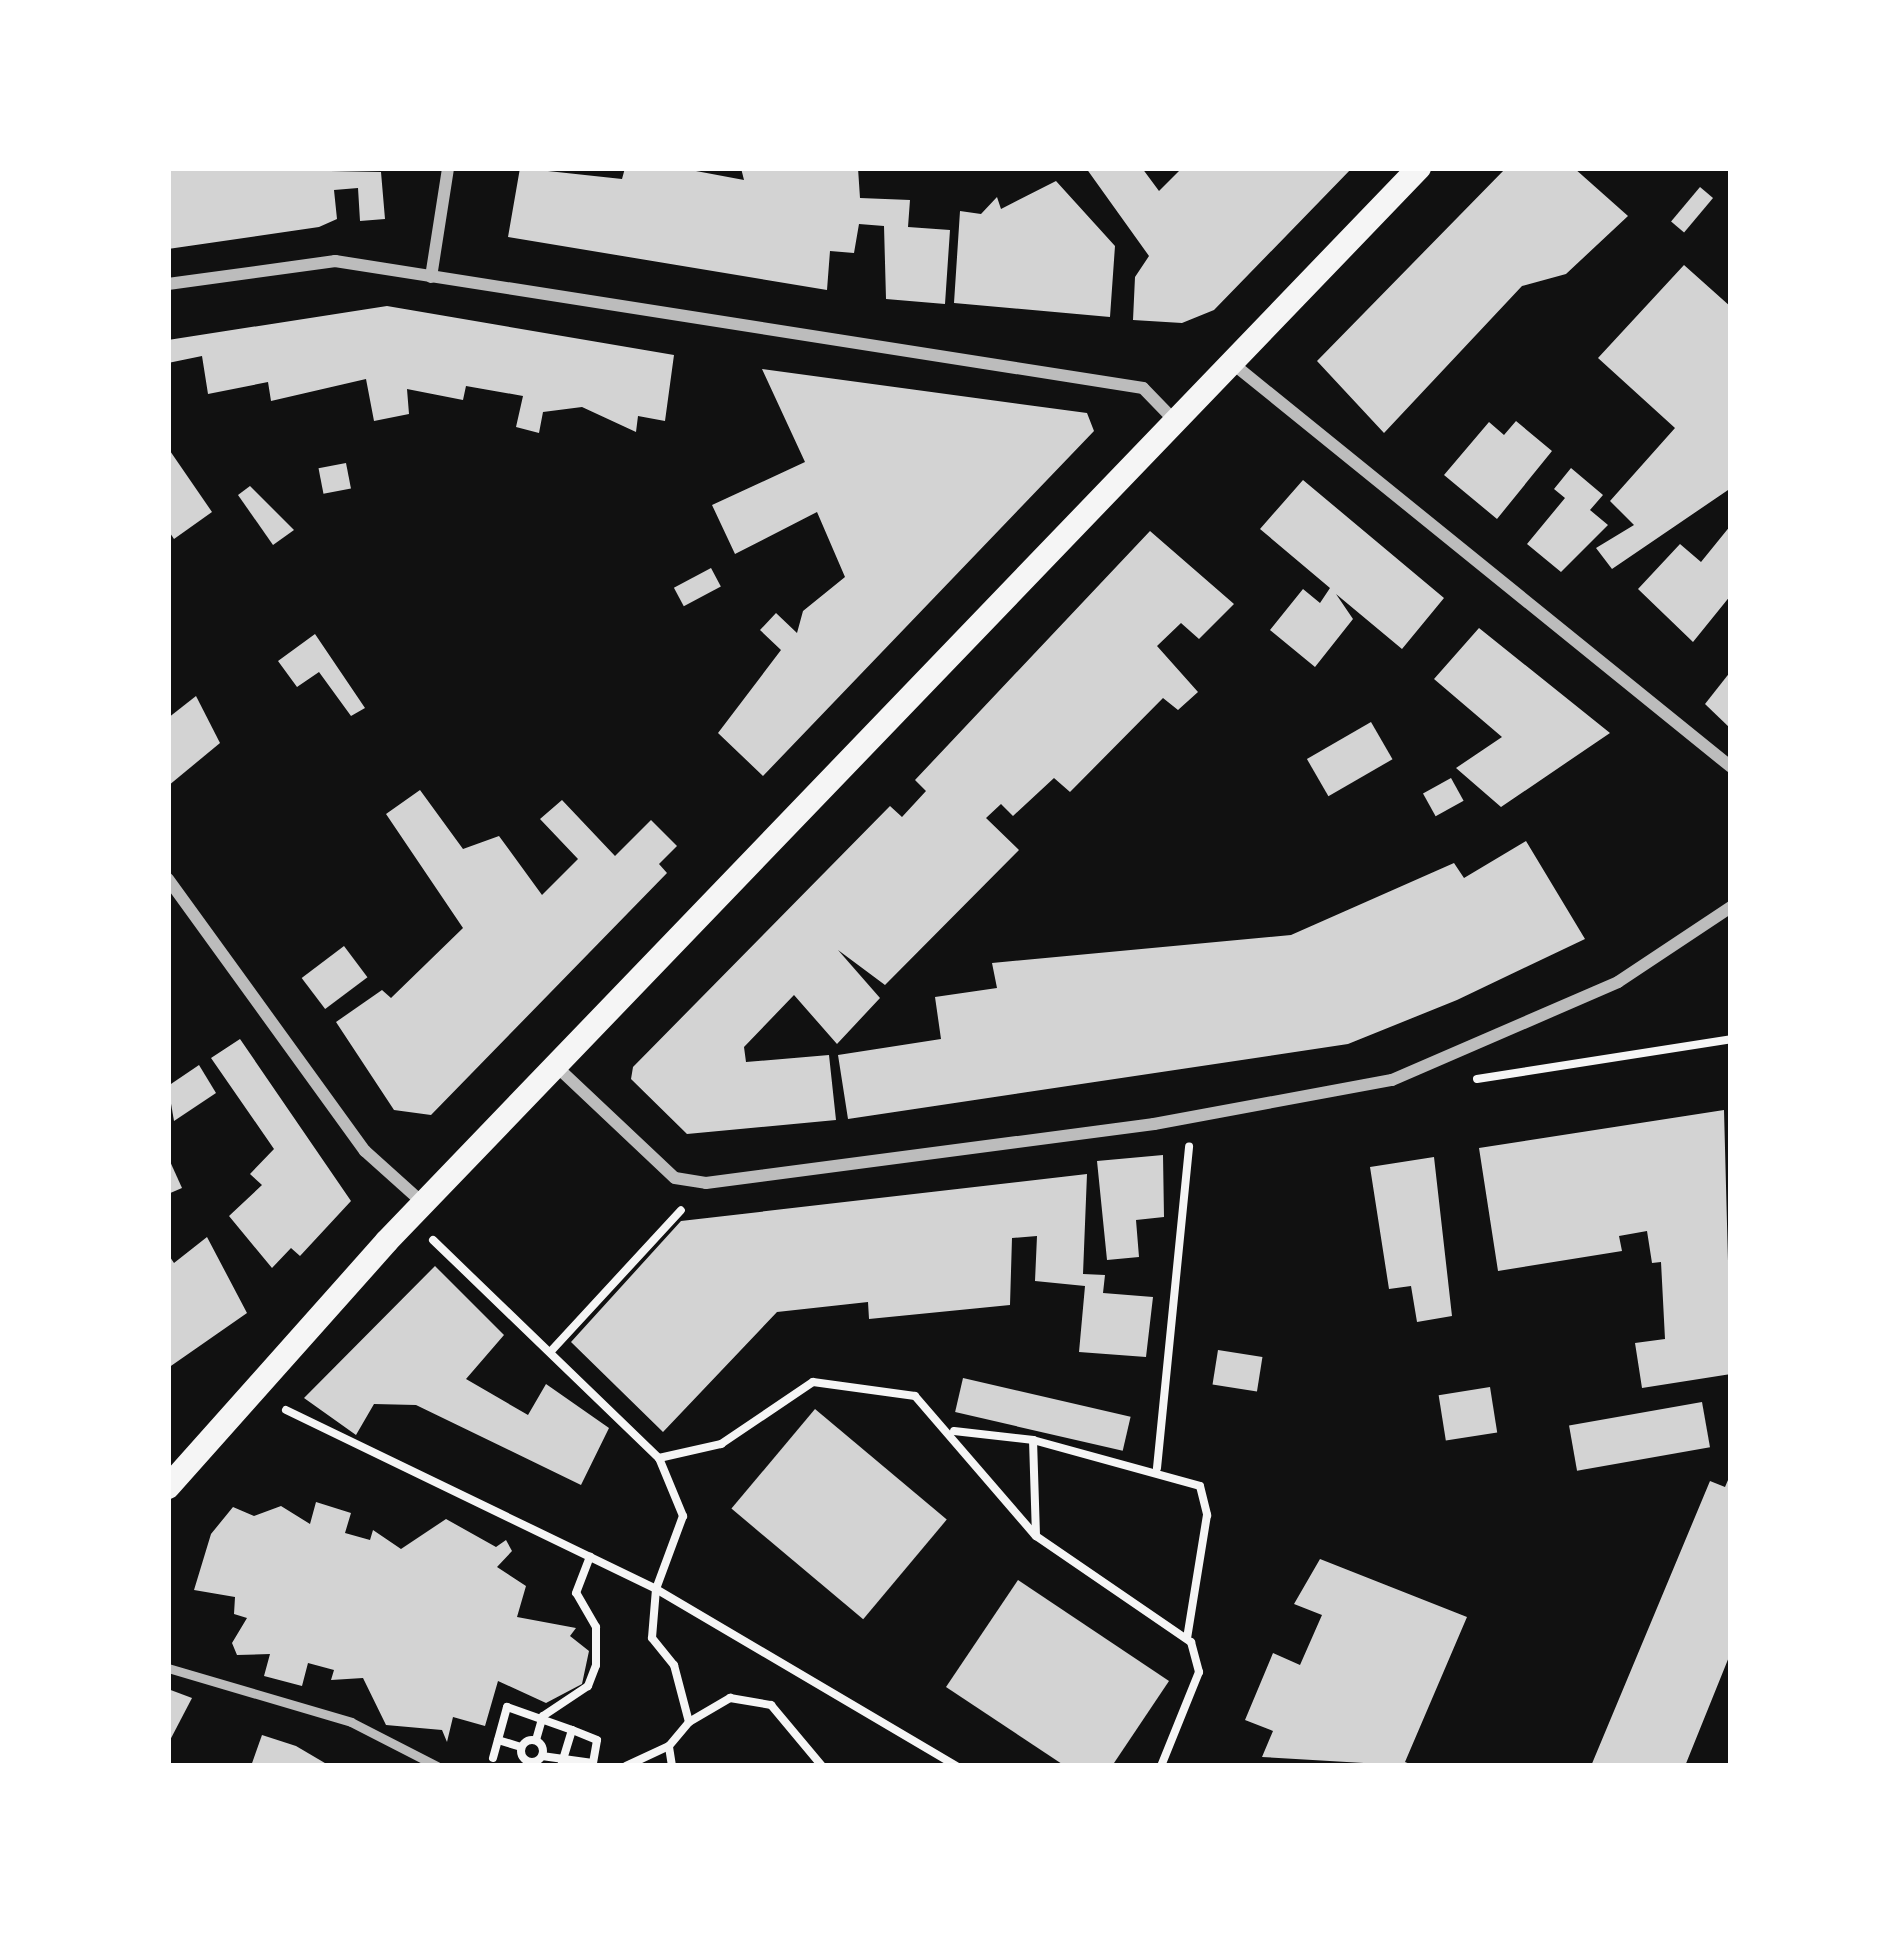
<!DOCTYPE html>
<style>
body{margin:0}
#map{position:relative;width:1899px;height:1934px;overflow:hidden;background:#111;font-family:Overpass,sans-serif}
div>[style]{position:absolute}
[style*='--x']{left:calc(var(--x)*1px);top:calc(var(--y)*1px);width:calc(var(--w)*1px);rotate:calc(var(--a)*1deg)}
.building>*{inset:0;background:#d3d3d3;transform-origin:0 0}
.path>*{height:8px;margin:-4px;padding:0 4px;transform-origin:4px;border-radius:4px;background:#f5f5f5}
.path>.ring{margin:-4px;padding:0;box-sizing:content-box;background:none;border:8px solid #f5f5f5;border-radius:50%}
.service>*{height:9px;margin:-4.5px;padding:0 4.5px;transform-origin:4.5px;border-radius:4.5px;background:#bcbcbc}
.minor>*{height:12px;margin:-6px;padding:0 6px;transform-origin:6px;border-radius:6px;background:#bcbcbc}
.secondary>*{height:24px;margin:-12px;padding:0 12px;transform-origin:12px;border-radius:12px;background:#f5f5f5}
span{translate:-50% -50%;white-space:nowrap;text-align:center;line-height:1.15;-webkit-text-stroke:9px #fff;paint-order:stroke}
.frame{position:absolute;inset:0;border:171px solid #fff;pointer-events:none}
</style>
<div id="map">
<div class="building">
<div style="clip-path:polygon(168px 168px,381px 172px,385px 219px,360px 221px,358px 188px,334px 190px,337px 219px,319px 227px,168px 249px)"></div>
<div style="clip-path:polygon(520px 168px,622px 179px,625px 168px,680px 168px,744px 180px,741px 168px,858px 168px,860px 198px,910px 200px,908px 227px,950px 230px,945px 304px,886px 299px,884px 226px,859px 224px,854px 253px,830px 251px,827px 290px,508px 237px)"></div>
<div style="clip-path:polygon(1086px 168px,1142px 168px,1159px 191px,1182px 168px,1352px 168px,1214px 310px,1182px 323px,1133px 320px,1135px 277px,1149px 256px)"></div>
<div style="clip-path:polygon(1506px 168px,1574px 168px,1628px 216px,1566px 274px,1522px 286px,1384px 433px,1317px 361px)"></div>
<div style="clip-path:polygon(1056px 181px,1115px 246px,1110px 317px,954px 303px,960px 211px,981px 214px,997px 197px,1001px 209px)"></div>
<div style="left:1700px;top:187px;width:17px;height:45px;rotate:40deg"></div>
<div style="clip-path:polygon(1684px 265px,1731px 307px,1731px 488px,1612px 569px,1596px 548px,1634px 525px,1610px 501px,1675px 428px,1598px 358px)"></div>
<div style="clip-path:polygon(387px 306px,674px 355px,665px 421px,638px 416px,636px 432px,582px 407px,543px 412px,539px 433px,516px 427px,523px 396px,466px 386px,463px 400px,407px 389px,409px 414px,374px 421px,366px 379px,271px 401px,268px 382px,208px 394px,202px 356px,168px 363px,168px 340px)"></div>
<div style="clip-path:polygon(762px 369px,1087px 413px,1094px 431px,763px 776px,718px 733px,781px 650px,760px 630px,776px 613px,797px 633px,803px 611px,845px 577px,817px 512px,735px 554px,712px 505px,805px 462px)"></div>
<div style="clip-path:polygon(1516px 421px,1552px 451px,1497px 519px,1444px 475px,1489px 422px,1504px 435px)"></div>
<div style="clip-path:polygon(168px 448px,212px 512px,174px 539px,168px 530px)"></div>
<div style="left:346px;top:463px;width:26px;height:28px;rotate:79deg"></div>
<div style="clip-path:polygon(1571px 468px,1603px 495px,1590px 510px,1608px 525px,1561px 572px,1527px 544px,1565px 498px,1554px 489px)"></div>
<div style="clip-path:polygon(1303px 480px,1444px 598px,1402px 649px,1336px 594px,1353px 619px,1315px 667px,1270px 630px,1303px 589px,1320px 603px,1330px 588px,1260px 529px)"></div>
<div style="clip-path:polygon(250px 486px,294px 530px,273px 545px,238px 495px)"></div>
<div style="clip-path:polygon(1731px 525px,1731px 595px,1693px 642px,1638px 589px,1680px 544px,1701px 562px)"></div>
<div style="clip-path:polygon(1150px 531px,1234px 604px,1199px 639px,1181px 623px,1157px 646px,1198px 692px,1178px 710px,1163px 698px,1070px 792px,1054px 778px,1013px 816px,1001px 804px,986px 818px,1019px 850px,885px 985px,838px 950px,880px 998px,837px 1044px,794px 995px,744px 1047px,746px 1062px,829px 1055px,836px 1120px,687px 1134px,631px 1079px,633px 1067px,890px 806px,902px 817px,926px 791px,915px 780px)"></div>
<div style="left:711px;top:568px;width:21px;height:42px;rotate:62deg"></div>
<div style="clip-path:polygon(1479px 628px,1610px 733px,1501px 807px,1456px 768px,1502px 737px,1434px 679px)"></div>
<div style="clip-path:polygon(315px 634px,365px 708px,351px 716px,319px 672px,297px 687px,278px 661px)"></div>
<div style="clip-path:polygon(1731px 671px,1731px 729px,1705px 704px)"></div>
<div style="clip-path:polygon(196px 696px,220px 743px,168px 786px,168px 718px)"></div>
<div style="left:1371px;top:722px;width:43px;height:74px;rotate:60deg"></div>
<div style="left:1451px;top:778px;width:26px;height:32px;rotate:61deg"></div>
<div style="clip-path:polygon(420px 790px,463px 849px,499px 836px,542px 895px,578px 859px,540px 819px,562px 800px,615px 856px,651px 820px,677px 846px,659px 864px,667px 873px,431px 1115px,394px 1110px,336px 1022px,382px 990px,391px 998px,463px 928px,386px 814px)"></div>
<div style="clip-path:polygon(1526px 841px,1585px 939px,1457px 1000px,1348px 1044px,848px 1119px,838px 1055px,941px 1039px,935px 997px,997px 988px,992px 963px,1291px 935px,1454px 863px,1464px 878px)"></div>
<div style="left:344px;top:946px;width:39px;height:53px;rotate:53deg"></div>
<div style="clip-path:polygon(240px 1039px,351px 1201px,300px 1256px,291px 1248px,272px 1268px,229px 1216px,262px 1185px,250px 1174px,274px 1149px,211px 1058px)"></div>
<div style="clip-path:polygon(199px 1065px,216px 1093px,174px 1121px,168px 1086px)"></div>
<div style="clip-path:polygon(1724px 1110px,1731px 1374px,1642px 1388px,1635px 1343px,1665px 1339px,1661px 1262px,1652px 1263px,1647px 1231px,1619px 1236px,1622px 1251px,1498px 1271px,1479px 1148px)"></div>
<div style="clip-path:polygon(1163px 1155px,1164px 1217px,1136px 1220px,1139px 1257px,1107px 1260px,1097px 1161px)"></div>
<div style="clip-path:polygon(168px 1157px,182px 1188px,168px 1194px)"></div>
<div style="clip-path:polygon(1434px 1157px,1452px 1316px,1417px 1322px,1411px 1286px,1389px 1289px,1370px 1167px)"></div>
<div style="clip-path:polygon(1087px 1174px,1083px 1274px,1105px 1275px,1103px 1293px,1153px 1297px,1146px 1357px,1079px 1352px,1085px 1286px,1035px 1281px,1037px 1236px,1012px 1238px,1010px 1305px,869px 1319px,868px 1302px,777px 1312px,663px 1432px,571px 1342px,681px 1221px)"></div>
<div style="clip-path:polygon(207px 1237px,247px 1313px,168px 1368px,168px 1254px,174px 1263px)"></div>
<div style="clip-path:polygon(435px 1266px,504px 1335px,466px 1379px,528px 1415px,546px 1384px,609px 1428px,581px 1485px,416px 1405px,374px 1404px,356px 1435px,304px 1398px)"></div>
<div style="left:1218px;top:1350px;width:45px;height:35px;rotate:9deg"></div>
<div style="left:963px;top:1378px;width:172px;height:35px;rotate:13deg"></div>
<div style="left:1490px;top:1387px;width:46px;height:52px;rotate:81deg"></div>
<div style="left:1702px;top:1402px;width:46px;height:135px;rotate:80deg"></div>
<div style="left:815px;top:1409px;width:172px;height:130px;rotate:40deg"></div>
<div style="clip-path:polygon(1731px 1473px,1731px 1652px,1685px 1766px,1591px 1766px,1710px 1481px,1725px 1487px)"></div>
<div style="clip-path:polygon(316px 1502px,351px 1513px,345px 1533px,370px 1540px,373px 1530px,401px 1549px,446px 1519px,496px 1547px,506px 1540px,512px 1551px,497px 1567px,526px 1586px,517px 1617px,576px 1628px,570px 1636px,589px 1651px,582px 1684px,546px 1703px,498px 1681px,485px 1726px,453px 1717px,447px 1742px,442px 1730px,386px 1725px,363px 1678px,331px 1680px,334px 1670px,308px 1663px,302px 1686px,264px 1676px,270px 1654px,237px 1655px,232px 1643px,247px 1618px,234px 1614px,235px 1597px,194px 1590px,211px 1534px,233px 1507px,254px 1516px,281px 1506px,310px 1524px)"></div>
<div style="clip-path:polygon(1320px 1559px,1467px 1617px,1405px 1762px,1415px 1766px,1262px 1757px,1273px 1731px,1245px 1720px,1273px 1653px,1300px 1665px,1322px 1615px,1294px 1604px)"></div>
<div style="clip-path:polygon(1018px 1580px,1169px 1681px,1112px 1766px,1065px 1766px,946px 1687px)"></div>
<div style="clip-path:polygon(168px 1689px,192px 1698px,168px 1744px)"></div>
<div style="clip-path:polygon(262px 1735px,296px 1746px,330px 1766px,251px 1766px)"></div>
</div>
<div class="path">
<div style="--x:1477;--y:1079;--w:257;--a:-8.9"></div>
<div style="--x:433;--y:1240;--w:314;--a:44"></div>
<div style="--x:659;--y:1458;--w:64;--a:-12.7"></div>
<div style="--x:721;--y:1444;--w:111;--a:-34"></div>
<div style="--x:813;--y:1382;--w:103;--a:7.8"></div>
<div style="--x:915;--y:1396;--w:185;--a:49.2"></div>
<div style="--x:1036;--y:1536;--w:188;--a:34.4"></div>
<div style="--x:1191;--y:1642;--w:31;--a:75"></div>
<div style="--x:1199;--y:1672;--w:101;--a:112"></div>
<div style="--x:552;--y:1350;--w:190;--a:-47.3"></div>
<div style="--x:286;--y:1410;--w:411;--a:25.8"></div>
<div style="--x:656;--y:1589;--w:349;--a:30.5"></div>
<div style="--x:954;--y:1431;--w:80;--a:6.5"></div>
<div style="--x:1033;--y:1440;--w:173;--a:15.4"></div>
<div style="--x:1200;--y:1486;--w:30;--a:76"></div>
<div style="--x:1207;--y:1515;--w:125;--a:99.2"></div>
<div style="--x:1033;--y:1440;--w:94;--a:88.2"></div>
<div style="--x:659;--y:1458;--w:63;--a:67.5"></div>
<div style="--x:683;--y:1516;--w:78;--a:110.3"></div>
<div style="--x:656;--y:1589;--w:49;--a:94.7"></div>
<div style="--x:652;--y:1638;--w:35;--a:51"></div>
<div style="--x:674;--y:1665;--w:59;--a:75.3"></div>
<div style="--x:1157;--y:1468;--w:323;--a:-84.3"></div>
<div class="ring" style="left:521px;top:1740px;width:14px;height:14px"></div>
<div style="--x:498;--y:1740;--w:24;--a:17"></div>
<div style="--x:536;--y:1740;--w:25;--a:-74"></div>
<div style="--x:543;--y:1716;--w:54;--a:-33.7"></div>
<div style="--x:588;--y:1686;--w:22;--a:-69"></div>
<div style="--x:596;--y:1665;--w:38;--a:-90"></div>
<div style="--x:596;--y:1627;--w:39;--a:-120"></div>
<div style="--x:576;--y:1593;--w:39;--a:-69"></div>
<div style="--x:542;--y:1756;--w:51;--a:7.8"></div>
<div style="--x:593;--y:1763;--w:23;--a:-80"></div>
<div style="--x:597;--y:1740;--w:27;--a:-158"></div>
<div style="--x:493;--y:1758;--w:53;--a:-74.6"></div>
<div style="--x:507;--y:1707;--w:69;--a:19.5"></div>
<div style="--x:572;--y:1730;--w:38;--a:107"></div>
<div style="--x:626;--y:1766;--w:47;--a:-24.9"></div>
<div style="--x:672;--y:1766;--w:20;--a:-99"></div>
<div style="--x:669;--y:1746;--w:31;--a:-50"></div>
<div style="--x:689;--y:1722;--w:48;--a:-30.3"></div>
<div style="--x:730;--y:1698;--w:42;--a:9.7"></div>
<div style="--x:771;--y:1705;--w:80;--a:50.1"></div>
</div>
<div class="service">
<div style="--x:168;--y:1668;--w:191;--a:16.4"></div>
<div style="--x:351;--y:1722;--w:97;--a:27.1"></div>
</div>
<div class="minor">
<div style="--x:431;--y:277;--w:110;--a:-81.1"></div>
<div style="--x:168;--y:284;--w:169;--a:-7.8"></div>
<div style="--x:335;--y:261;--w:818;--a:8.93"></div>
<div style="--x:1143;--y:388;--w:47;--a:45.9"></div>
<div style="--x:1232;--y:363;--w:642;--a:38.99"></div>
<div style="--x:168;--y:879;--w:336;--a:54.1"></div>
<div style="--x:365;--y:1151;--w:78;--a:41.9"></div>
<div style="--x:556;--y:1066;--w:163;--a:43.3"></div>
<div style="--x:675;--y:1178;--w:31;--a:9"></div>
<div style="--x:706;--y:1183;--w:452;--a:-7.5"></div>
<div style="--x:1154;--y:1124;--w:242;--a:-10.5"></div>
<div style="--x:1392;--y:1080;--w:246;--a:-23.4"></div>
<div style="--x:1618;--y:982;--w:136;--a:-33.6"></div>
</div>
<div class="secondary">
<div style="--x:168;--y:1487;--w:329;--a:-48.3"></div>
<div style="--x:387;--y:1241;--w:1489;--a:-46.12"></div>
</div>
<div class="frame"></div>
</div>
